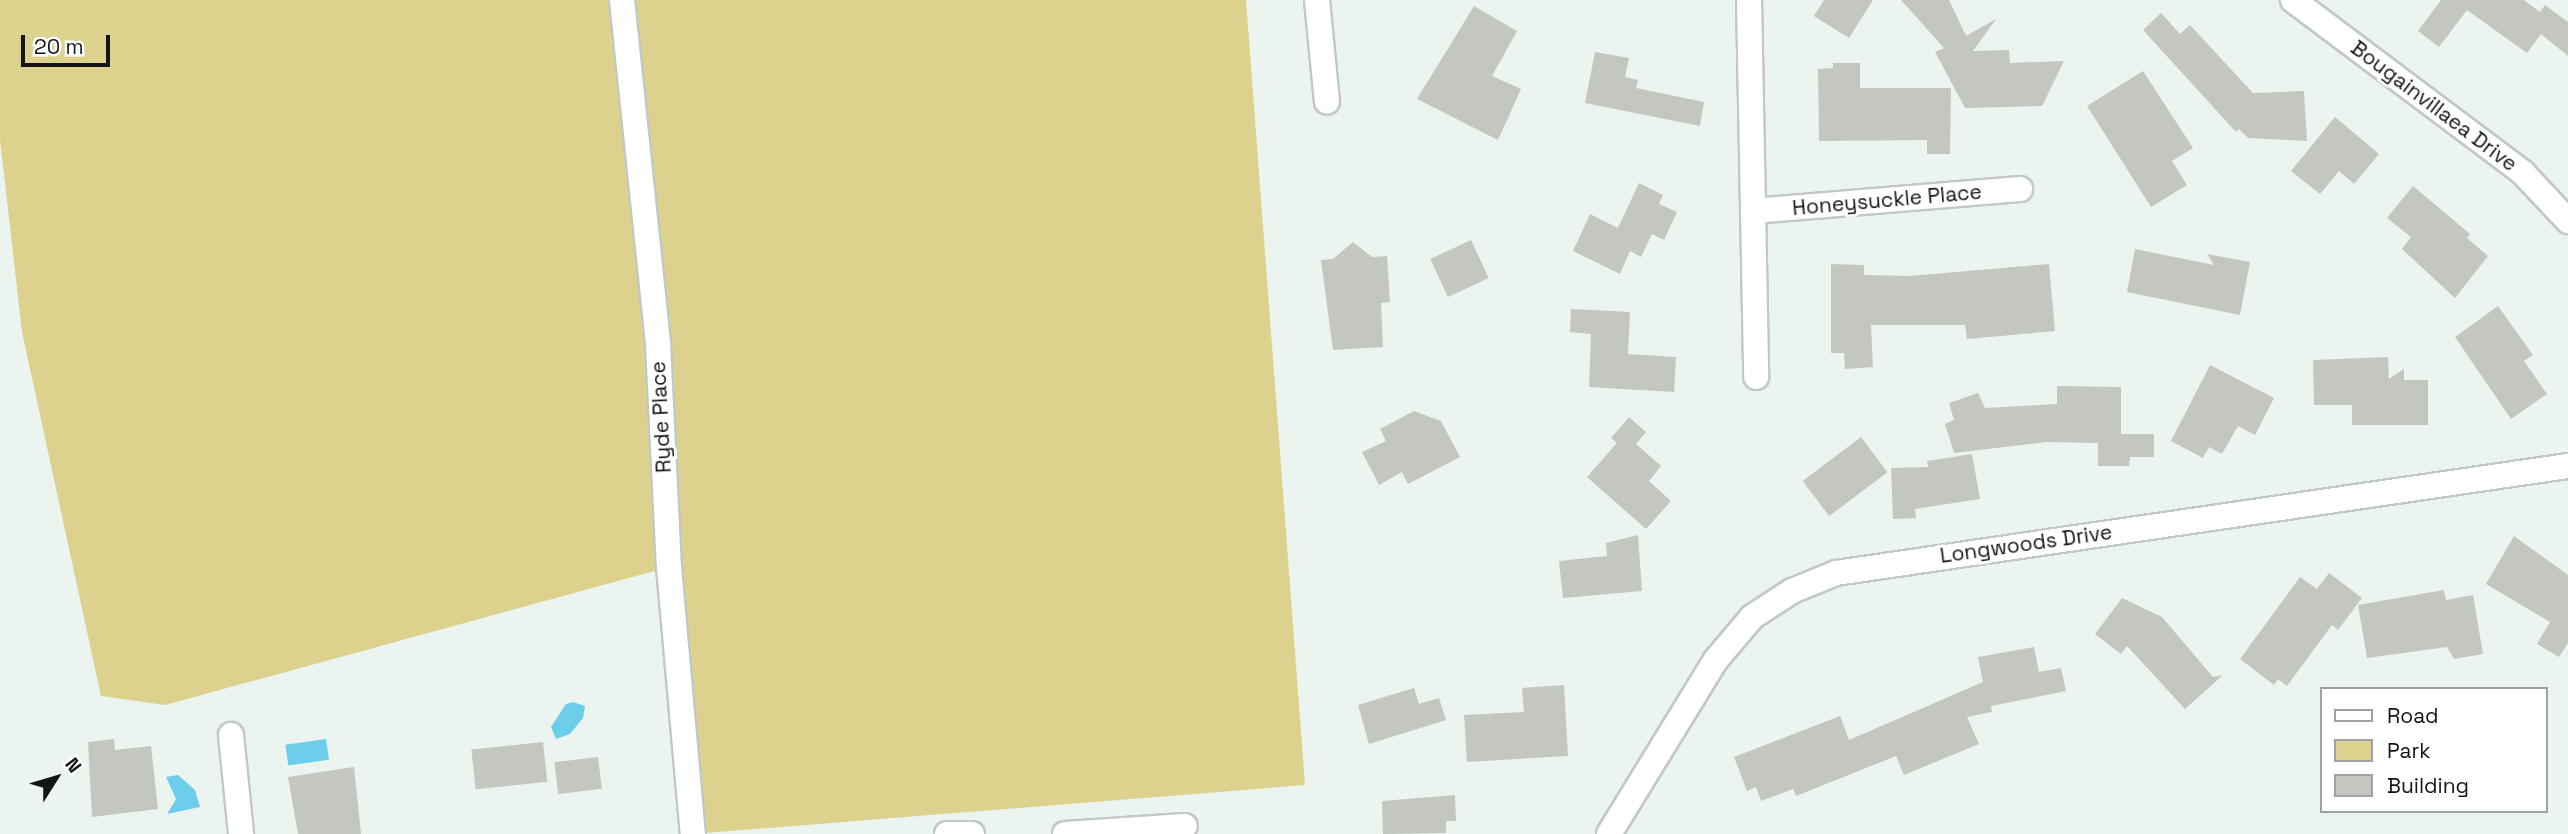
<!DOCTYPE html>
<style>
body{margin:0}
#map{position:relative;width:2568px;height:834px;overflow:hidden;background:#ebf4ee;font-family:"Space Grotesk",sans-serif}
div>[style]{position:absolute}
[style*='--x']{left:calc(var(--x)*1px);top:calc(var(--y)*1px);width:calc(var(--w)*1px);rotate:calc(var(--a)*1deg)}
.green>*{inset:0;background:#ddd18e}
.water>*{inset:0;background:#6dceec;transform-origin:0 0}
.building>*{inset:0;background:#c3c7c0;transform-origin:0 0}
.roads{filter:drop-shadow(2px 0 #c1c9c4) drop-shadow(-2px 0 #c1c9c4) drop-shadow(0 2px #c1c9c4) drop-shadow(0 -2px #c1c9c4)}
.minor>*{height:24px;margin:-12px;padding:0 12px;transform-origin:12px;border-radius:12px;background:#fff}
span{translate:-50% -50%;white-space:nowrap;text-align:center;line-height:1.15;-webkit-text-stroke:6px #fff;paint-order:stroke}
.street-label{font-size:21px;color:#121514}
.legend{position:absolute;left:2320px;top:687px;width:228px;height:126px;box-sizing:border-box;background:#fff;border:2px solid #a0a1a1;margin:0;padding:9px 12px;list-style:none;font-size:21px;color:#121514}
.legend li{display:flex;align-items:center;gap:14px;height:35px}
.legend b{width:35px;border:2px solid #a0a1a1}
.north{position:absolute;left:21px;top:743px;width:70px;height:70px;-webkit-text-stroke:5px #fff;paint-order:stroke;rotate:53deg;font-size:19px;font-weight:700;line-height:28px;text-align:center;color:#121514}
.north::after{content:'';display:block;margin:auto;width:24px;height:32px;background:#121514;clip-path:polygon(50% 0,100% 100%,50% 72%,0 100%)}
.scale{position:absolute;left:21px;top:35px;width:89px;height:32px;box-sizing:border-box;border:4px solid #121514;border-top:0;padding-left:9px;font-size:21px;line-height:24px;white-space:nowrap;color:#121514;-webkit-text-stroke:5px #fff;paint-order:stroke}
</style>
<div id="map">
<div class="green">
<div style="clip-path:polygon(0 0,1246px 0,1305px 785px,693px 834px,669px 567px,165px 705px,101px 696px,22px 332px,0 139px)"></div>
</div>
<div class="water">
<div style="clip-path:polygon(573px 702px,585px 706px,583px 718px,570px 734px,556px 739px,551px 727px,566px 704px)"></div>
<div style="left:326px;top:739px;width:21px;height:41px;rotate:82deg"></div>
<div style="clip-path:polygon(178px 775px,195px 790px,200px 807px,167px 814px,176px 799px,166px 777px)"></div>
</div>
<div class="building">
<div style="clip-path:polygon(1824px 0,1873px 0,1849px 38px,1814px 16px)"></div>
<div style="clip-path:polygon(1901px 0,1949px 0,1966px 36px,1996px 19px,1973px 51px,2009px 50px,2010px 63px,2064px 61px,2042px 106px,1965px 108px,1935px 52px,1944px 48px)"></div>
<div style="clip-path:polygon(2441px 0,2524px 0,2540px 12px,2545px 5px,2568px 22px,2568px 56px,2541px 34px,2527px 53px,2467px 10px,2439px 47px,2418px 31px)"></div>
<div style="clip-path:polygon(1474px 6px,1517px 31px,1492px 76px,1521px 89px,1498px 140px,1417px 99px)"></div>
<div style="clip-path:polygon(2161px 13px,2180px 34px,2190px 25px,2253px 93px,2304px 91px,2307px 141px,2248px 138px,2239px 129px,2236px 132px,2143px 30px)"></div>
<div style="clip-path:polygon(1595px 52px,1629px 58px,1625px 77px,1638px 80px,1636px 88px,1704px 102px,1700px 126px,1585px 103px)"></div>
<div style="clip-path:polygon(1833px 63px,1860px 63px,1860px 88px,1951px 88px,1950px 154px,1927px 154px,1927px 140px,1819px 141px,1818px 69px,1833px 68px)"></div>
<div style="clip-path:polygon(2143px 71px,2193px 148px,2172px 161px,2187px 185px,2151px 207px,2087px 106px)"></div>
<div style="clip-path:polygon(2335px 117px,2379px 154px,2354px 184px,2339px 171px,2320px 194px,2291px 171px)"></div>
<div style="clip-path:polygon(1639px 183px,1663px 195px,1659px 204px,1677px 212px,1664px 240px,1652px 234px,1641px 257px,1630px 251px,1620px 274px,1573px 251px,1590px 214px,1618px 228px)"></div>
<div style="clip-path:polygon(2413px 186px,2470px 234px,2467px 238px,2488px 256px,2455px 298px,2402px 249px,2411px 237px,2387px 218px)"></div>
<div style="left:1471px;top:240px;width:42px;height:45px;rotate:65deg"></div>
<div style="clip-path:polygon(1353px 242px,1372px 257px,1387px 256px,1390px 302px,1381px 303px,1383px 347px,1333px 350px,1321px 260px,1333px 259px)"></div>
<div style="clip-path:polygon(2135px 249px,2214px 265px,2207px 254px,2250px 262px,2240px 315px,2127px 292px)"></div>
<div style="clip-path:polygon(1831px 264px,1864px 265px,1864px 275px,1910px 276px,2049px 264px,2055px 331px,1967px 339px,1965px 325px,1871px 325px,1873px 367px,1845px 369px,1844px 353px,1831px 353px)"></div>
<div style="clip-path:polygon(2498px 306px,2533px 355px,2524px 361px,2547px 394px,2511px 419px,2455px 337px)"></div>
<div style="clip-path:polygon(1571px 309px,1630px 312px,1628px 354px,1676px 357px,1674px 392px,1589px 387px,1591px 334px,1570px 332px)"></div>
<div style="clip-path:polygon(2388px 357px,2389px 379px,2404px 369px,2404px 380px,2428px 380px,2428px 425px,2352px 425px,2352px 405px,2314px 405px,2313px 360px)"></div>
<div style="clip-path:polygon(2210px 365px,2274px 398px,2255px 435px,2238px 426px,2222px 454px,2209px 447px,2203px 458px,2171px 441px)"></div>
<div style="clip-path:polygon(2057px 386px,2121px 387px,2121px 434px,2154px 434px,2154px 457px,2130px 457px,2129px 466px,2098px 466px,2098px 443px,2046px 442px,1954px 453px,1945px 424px,1954px 420px,1949px 403px,1978px 393px,1985px 408px,2057px 404px)"></div>
<div style="clip-path:polygon(1414px 411px,1441px 421px,1460px 457px,1408px 484px,1402px 472px,1379px 485px,1362px 452px,1386px 441px,1380px 429px)"></div>
<div style="clip-path:polygon(1629px 417px,1646px 432px,1636px 444px,1661px 466px,1649px 481px,1671px 501px,1646px 529px,1587px 477px,1617px 443px,1611px 438px)"></div>
<div style="left:1861px;top:437px;width:44px;height:73px;rotate:53deg"></div>
<div style="clip-path:polygon(1972px 454px,1980px 499px,1915px 509px,1916px 518px,1893px 519px,1891px 468px,1928px 467px,1927px 461px)"></div>
<div style="clip-path:polygon(1638px 535px,1642px 591px,1563px 598px,1559px 561px,1607px 556px,1606px 543px)"></div>
<div style="clip-path:polygon(2514px 536px,2568px 575px,2568px 643px,2559px 657px,2537px 644px,2550px 622px,2486px 584px)"></div>
<div style="clip-path:polygon(2329px 573px,2362px 598px,2338px 630px,2332px 625px,2287px 686px,2278px 679px,2274px 685px,2240px 659px,2300px 577px,2317px 589px)"></div>
<div style="clip-path:polygon(2444px 590px,2446px 600px,2473px 595px,2483px 654px,2454px 659px,2447px 647px,2367px 658px,2358px 605px)"></div>
<div style="clip-path:polygon(2122px 598px,2162px 617px,2213px 677px,2223px 675px,2185px 709px,2127px 646px,2121px 654px,2095px 634px)"></div>
<div style="clip-path:polygon(2034px 647px,2039px 672px,2061px 668px,2066px 691px,1991px 706px,1992px 712px,1967px 717px,1979px 744px,1904px 775px,1896px 756px,1796px 796px,1793px 789px,1761px 801px,1756px 787px,1747px 791px,1734px 757px,1840px 716px,1849px 740px,1983px 682px,1978px 657px)"></div>
<div style="clip-path:polygon(1564px 685px,1568px 756px,1467px 762px,1464px 715px,1524px 712px,1522px 688px)"></div>
<div style="clip-path:polygon(1414px 688px,1419px 704px,1439px 698px,1446px 720px,1369px 744px,1358px 705px)"></div>
<div style="clip-path:polygon(114px 739px,115px 750px,151px 746px,158px 809px,92px 817px,88px 742px)"></div>
<div style="left:543px;top:742px;width:40px;height:72px;rotate:84deg"></div>
<div style="left:598px;top:757px;width:32px;height:44px;rotate:83deg"></div>
<div style="clip-path:polygon(354px 767px,361px 834px,298px 834px,288px 777px)"></div>
<div style="clip-path:polygon(1455px 795px,1456px 821px,1446px 821px,1446px 833px,1383px 834px,1382px 801px)"></div>
</div>
<div class="roads">
<div class="minor">
<div style="--x:622;--y:0;--w:346;--a:84"></div>
<div style="--x:658;--y:344;--w:223;--a:87.2"></div>
<div style="--x:669;--y:567;--w:268;--a:84.9"></div>
<div style="--x:1317;--y:0;--w:102;--a:84.4"></div>
<div style="--x:1749;--y:0;--w:377;--a:88.9"></div>
<div style="--x:2293;--y:0;--w:288;--a:36.9"></div>
<div style="--x:2523;--y:173;--w:66;--a:46.8"></div>
<div style="--x:1753;--y:211;--w:268;--a:-4.7"></div>
<div style="--x:231;--y:735;--w:100;--a:84.2"></div>
<div style="--x:947;--y:834;--w:25;--a:0"></div>
<div style="--x:1065;--y:834;--w:120;--a:-3.8"></div>
<div style="--x:1609;--y:834;--w:203;--a:-58.5"></div>
<div style="--x:1715;--y:661;--w:57;--a:-49.9"></div>
<div style="--x:1752;--y:617;--w:48;--a:-33"></div>
<div style="--x:1792;--y:591;--w:48;--a:-22.2"></div>
<div style="--x:1836;--y:573;--w:740;--a:-8.32"></div>
</div>
</div>
<div class="street-label">
<span style="left:2434px;top:106px;rotate:37deg">Bougainvillaea Drive</span>
<span style="left:1887px;top:200px;rotate:-5deg">Honeysuckle Place</span>
<span style="left:661px;top:417px;rotate:-93deg">Ryde Place</span>
<span style="left:2026px;top:544px;rotate:-8deg">Longwoods Drive</span>
</div>
<ul class="legend">
<li><b style="height:9px;background:#fff"></b>Road</li>
<li><b style="height:19px;background:#ddd18e"></b>Park</li>
<li><b style="height:19px;background:#c3c7c0"></b>Building</li>
</ul>
<div class="north">N</div>
<div class="scale">20 m</div>
</div>
